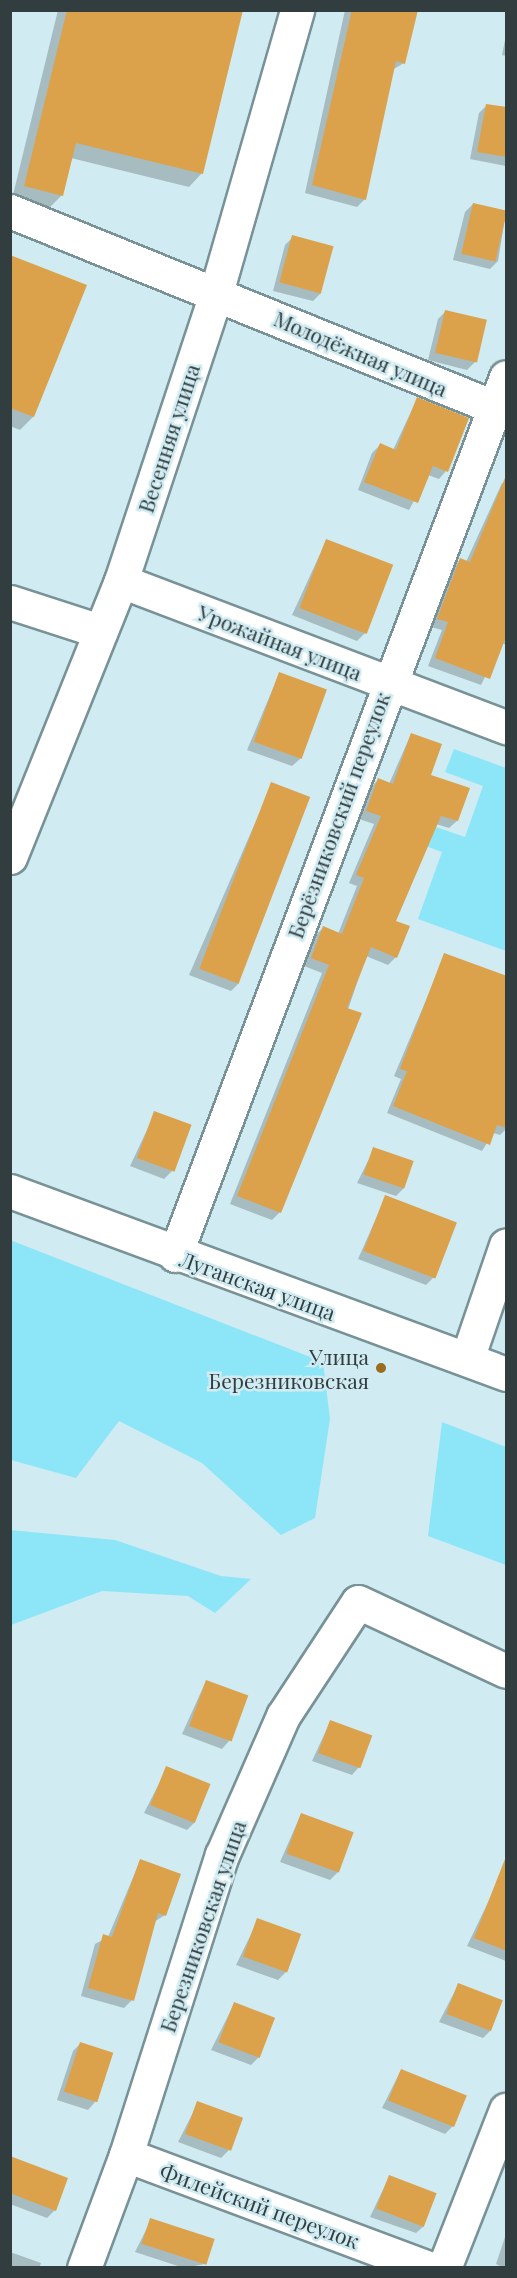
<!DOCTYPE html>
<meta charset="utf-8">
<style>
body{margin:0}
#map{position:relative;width:517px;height:2278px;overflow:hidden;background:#d0ebf1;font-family:"Playfair Display",serif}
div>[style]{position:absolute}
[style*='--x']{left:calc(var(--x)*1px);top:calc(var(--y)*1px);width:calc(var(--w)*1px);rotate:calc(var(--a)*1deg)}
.green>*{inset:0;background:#8ce6f7}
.shadow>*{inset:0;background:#0003}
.building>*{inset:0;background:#dca14b;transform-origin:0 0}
.roads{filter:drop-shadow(2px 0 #789297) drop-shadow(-2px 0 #789297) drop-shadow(0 2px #789297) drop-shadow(0 -2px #789297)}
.minor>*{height:33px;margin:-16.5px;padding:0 16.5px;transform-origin:16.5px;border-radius:16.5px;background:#fff}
.highway>*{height:33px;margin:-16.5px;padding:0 16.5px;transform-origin:16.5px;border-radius:16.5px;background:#fff}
.dots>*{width:16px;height:16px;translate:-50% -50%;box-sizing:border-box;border:3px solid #d0ebf1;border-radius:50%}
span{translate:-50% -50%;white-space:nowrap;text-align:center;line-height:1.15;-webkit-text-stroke:5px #d0ebf1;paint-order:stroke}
.street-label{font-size:21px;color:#323d3f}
.poi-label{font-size:21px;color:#323d3f}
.right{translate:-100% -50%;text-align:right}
.frame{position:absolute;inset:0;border:12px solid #323d3f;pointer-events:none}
</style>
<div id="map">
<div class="green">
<div style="clip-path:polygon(454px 749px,506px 768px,506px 951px,418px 919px,442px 852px,426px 846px,433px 826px,465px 837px,483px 786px,445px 772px)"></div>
<div style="clip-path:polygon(10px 1240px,323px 1362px,330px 1419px,315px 1518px,281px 1535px,202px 1463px,119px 1421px,76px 1478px,11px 1460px)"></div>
<div style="clip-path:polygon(442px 1422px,506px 1447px,506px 1565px,428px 1536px)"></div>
<div style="clip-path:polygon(10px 1530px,115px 1540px,221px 1576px,251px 1579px,215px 1613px,188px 1596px,102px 1591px,11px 1625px)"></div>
</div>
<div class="shadow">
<div style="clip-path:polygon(58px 10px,242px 10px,202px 173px,189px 187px,71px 158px,62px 195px,49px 208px,12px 199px)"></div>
<div style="clip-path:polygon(345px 10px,398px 10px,404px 63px,392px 70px,365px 199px,357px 207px,305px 193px)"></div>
<div style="clip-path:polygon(506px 35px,506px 56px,502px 55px)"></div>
<div style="clip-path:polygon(487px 105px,506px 109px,506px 166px,470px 159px,479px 113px)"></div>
<div style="clip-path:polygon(473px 204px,506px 212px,498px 261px,490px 269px,453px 260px,465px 212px)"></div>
<div style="clip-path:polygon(293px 237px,321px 293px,313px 301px,273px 291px,285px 245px)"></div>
<div style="clip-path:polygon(10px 257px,33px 417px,20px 430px,10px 426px)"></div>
<div style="clip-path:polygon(446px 311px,475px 362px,467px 370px,428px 360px,438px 319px)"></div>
<div style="clip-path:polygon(417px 399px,446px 471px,439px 479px,428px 475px,409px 510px,358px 490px,372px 453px,380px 445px,393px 450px)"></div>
<div style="clip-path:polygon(502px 483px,506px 485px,506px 645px,502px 643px,481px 685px,428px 666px,442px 630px,431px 627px,453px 568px,460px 560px,466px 562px)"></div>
<div style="clip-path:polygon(326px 541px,365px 633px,357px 641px,292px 615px)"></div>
<div style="clip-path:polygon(279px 674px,300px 759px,292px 766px,247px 750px)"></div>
<div style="clip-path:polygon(411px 734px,429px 775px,468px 789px,457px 821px,449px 828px,436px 824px,394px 922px,396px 957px,388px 965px,366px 956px,280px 1212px,272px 1220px,230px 1204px,322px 973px,304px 966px,315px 936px,323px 928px,338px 934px,357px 886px,349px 883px,374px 824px,359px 819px,370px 788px,378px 780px,389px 784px)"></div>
<div style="clip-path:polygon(272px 784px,239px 983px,231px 991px,189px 975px)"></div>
<div style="clip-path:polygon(445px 955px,506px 1086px,506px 1129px,500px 1135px,493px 1133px,482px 1151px,387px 1113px,401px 1079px,394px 1076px)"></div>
<div style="clip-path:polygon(155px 1113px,172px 1171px,164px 1179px,130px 1166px)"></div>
<div style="clip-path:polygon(374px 1149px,404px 1188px,396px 1196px,357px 1183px)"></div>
<div style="clip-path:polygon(386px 1196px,434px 1277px,426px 1285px,358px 1259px)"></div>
<div style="clip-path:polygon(206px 1681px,229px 1741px,222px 1749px,182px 1734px)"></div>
<div style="clip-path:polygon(330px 1722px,359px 1767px,352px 1775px,312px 1761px)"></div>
<div style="clip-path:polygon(167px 1768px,195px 1822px,187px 1830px,144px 1813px)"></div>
<div style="clip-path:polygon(301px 1814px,338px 1872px,330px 1880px,280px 1862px)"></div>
<div style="clip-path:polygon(140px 1861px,165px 1915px,154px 1922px,132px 2000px,124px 2008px,81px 1996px,95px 1944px,108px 1937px)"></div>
<div style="clip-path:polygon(494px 1890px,506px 1895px,506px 1961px,467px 1946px)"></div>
<div style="clip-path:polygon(258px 1920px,286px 1972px,278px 1980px,236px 1965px)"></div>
<div style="clip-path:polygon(458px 1985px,491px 2030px,483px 2038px,439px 2022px)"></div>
<div style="clip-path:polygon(234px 2004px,259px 2057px,251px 2065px,211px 2050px)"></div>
<div style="clip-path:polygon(80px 2044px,95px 2102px,88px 2110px,57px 2100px,73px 2051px)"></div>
<div style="clip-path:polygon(401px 2070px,453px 2126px,445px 2134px,382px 2108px)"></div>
<div style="clip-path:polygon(198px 2103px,229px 2150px,221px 2158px,178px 2142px)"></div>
<div style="clip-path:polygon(10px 2158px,55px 2210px,47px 2218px,10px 2204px)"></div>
<div style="clip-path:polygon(389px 2177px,424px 2226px,416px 2233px,370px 2217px)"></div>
<div style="clip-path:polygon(151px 2220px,205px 2264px,184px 2268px,135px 2252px)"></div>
<div style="clip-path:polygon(506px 2234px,506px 2268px,504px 2268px,496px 2264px)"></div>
<div style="clip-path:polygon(10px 2252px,41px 2263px,39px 2268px,10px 2268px)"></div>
</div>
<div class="building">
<div style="clip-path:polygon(67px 10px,243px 10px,203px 174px,76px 143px,63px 196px,24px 186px)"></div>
<div style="clip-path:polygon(352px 10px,418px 10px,405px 64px,396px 61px,366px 200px,312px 185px)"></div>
<div style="clip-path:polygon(486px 104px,507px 107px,507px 157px,477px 152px)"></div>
<div style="left:473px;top:203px;width:35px;height:52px;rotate:13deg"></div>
<div style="left:292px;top:235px;width:43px;height:49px;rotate:15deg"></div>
<div style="clip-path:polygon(10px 255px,87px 285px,34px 417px,10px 408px)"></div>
<div style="left:445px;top:310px;width:43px;height:44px;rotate:13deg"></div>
<div style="clip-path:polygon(417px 397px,469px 418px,448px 472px,433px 466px,418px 503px,364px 482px,380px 443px,396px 450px)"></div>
<div style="clip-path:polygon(507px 473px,507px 634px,490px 679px,435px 658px,448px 622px,437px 619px,460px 558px,470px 562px)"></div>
<div style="left:326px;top:539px;width:72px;height:74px;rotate:21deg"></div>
<div style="left:279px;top:672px;width:51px;height:74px;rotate:20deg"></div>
<div style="clip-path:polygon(411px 733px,442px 744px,431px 775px,470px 788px,458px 821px,441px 816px,396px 921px,410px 926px,397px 958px,371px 947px,347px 1008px,362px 1013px,281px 1213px,237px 1196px,329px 965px,311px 958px,323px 926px,342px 934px,364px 878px,356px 875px,381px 816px,366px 811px,378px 778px,393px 784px)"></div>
<div style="left:271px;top:782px;width:42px;height:200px;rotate:21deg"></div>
<div style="clip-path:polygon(444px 953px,507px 976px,507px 1128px,497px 1125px,490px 1145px,393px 1106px,407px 1071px,400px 1069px)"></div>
<div style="left:154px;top:1111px;width:40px;height:50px;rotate:20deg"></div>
<div style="left:373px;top:1147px;width:43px;height:29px;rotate:19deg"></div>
<div style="left:385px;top:1195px;width:77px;height:60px;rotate:21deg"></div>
<div style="left:206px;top:1680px;width:45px;height:49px;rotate:20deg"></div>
<div style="left:330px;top:1720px;width:45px;height:35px;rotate:20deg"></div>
<div style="left:166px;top:1766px;width:48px;height:42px;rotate:22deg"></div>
<div style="left:301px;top:1813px;width:56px;height:43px;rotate:20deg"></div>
<div style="clip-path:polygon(140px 1859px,181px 1874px,166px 1916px,158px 1913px,134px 2001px,88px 1988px,103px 1934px,112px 1937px)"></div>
<div style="clip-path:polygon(505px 1859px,507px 1860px,507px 1951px,474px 1938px)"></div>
<div style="left:257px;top:1918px;width:47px;height:41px;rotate:20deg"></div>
<div style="left:458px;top:1983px;width:48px;height:33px;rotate:21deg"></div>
<div style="left:234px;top:2002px;width:44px;height:43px;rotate:21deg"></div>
<div style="left:80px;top:2042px;width:35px;height:52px;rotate:18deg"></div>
<div style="left:401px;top:2069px;width:71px;height:34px;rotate:22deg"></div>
<div style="left:197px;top:2101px;width:49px;height:35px;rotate:20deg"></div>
<div style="clip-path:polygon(10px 2156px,68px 2178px,56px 2211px,10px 2193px)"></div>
<div style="left:389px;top:2175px;width:51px;height:36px;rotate:21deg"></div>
<div style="left:150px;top:2218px;width:68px;height:27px;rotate:18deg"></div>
</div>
<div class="roads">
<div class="minor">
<div style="--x:10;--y:211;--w:535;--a:22.06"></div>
<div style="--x:121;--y:581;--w:412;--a:20.8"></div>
<div style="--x:10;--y:602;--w:95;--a:17.9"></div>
<div style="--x:10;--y:857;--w:297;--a:-68.1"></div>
<div style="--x:121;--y:581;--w:303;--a:-71.7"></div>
<div style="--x:216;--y:293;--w:294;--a:-74"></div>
<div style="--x:175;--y:1255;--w:938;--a:-69.34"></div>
<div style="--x:467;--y:1359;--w:120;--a:-71.1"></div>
<div style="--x:126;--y:2155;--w:322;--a:20.5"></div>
<div style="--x:84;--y:2268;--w:121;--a:-69.6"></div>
<div style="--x:126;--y:2155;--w:315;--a:-72.3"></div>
<div style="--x:222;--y:1855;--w:152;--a:-66.3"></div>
<div style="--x:283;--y:1716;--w:136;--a:-56.7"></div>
<div style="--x:358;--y:1602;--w:163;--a:25"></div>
<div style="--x:444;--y:2268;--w:170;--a:-68.6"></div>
</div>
<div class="highway">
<div style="--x:10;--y:1191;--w:529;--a:20.25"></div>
</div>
</div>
<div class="dots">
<div style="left:381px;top:1368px;background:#9b6b1e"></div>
</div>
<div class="street-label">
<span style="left:361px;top:353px;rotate:23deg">Молодёжная улица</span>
<span style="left:168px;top:438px;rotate:-72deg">Весенняя улица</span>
<span style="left:280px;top:642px;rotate:21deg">Урожайная улица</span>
<span style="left:338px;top:815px;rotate:-70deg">Берёзниковский переулок</span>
<span style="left:258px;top:1285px;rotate:20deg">Луганская улица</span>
<span style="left:202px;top:1926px;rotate:-71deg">Березниковская улица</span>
<span style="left:260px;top:2205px;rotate:20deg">Филейский переулок</span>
</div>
<div class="poi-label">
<span class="right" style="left:369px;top:1368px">Улица<br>Березниковская</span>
</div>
<div class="frame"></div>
</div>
